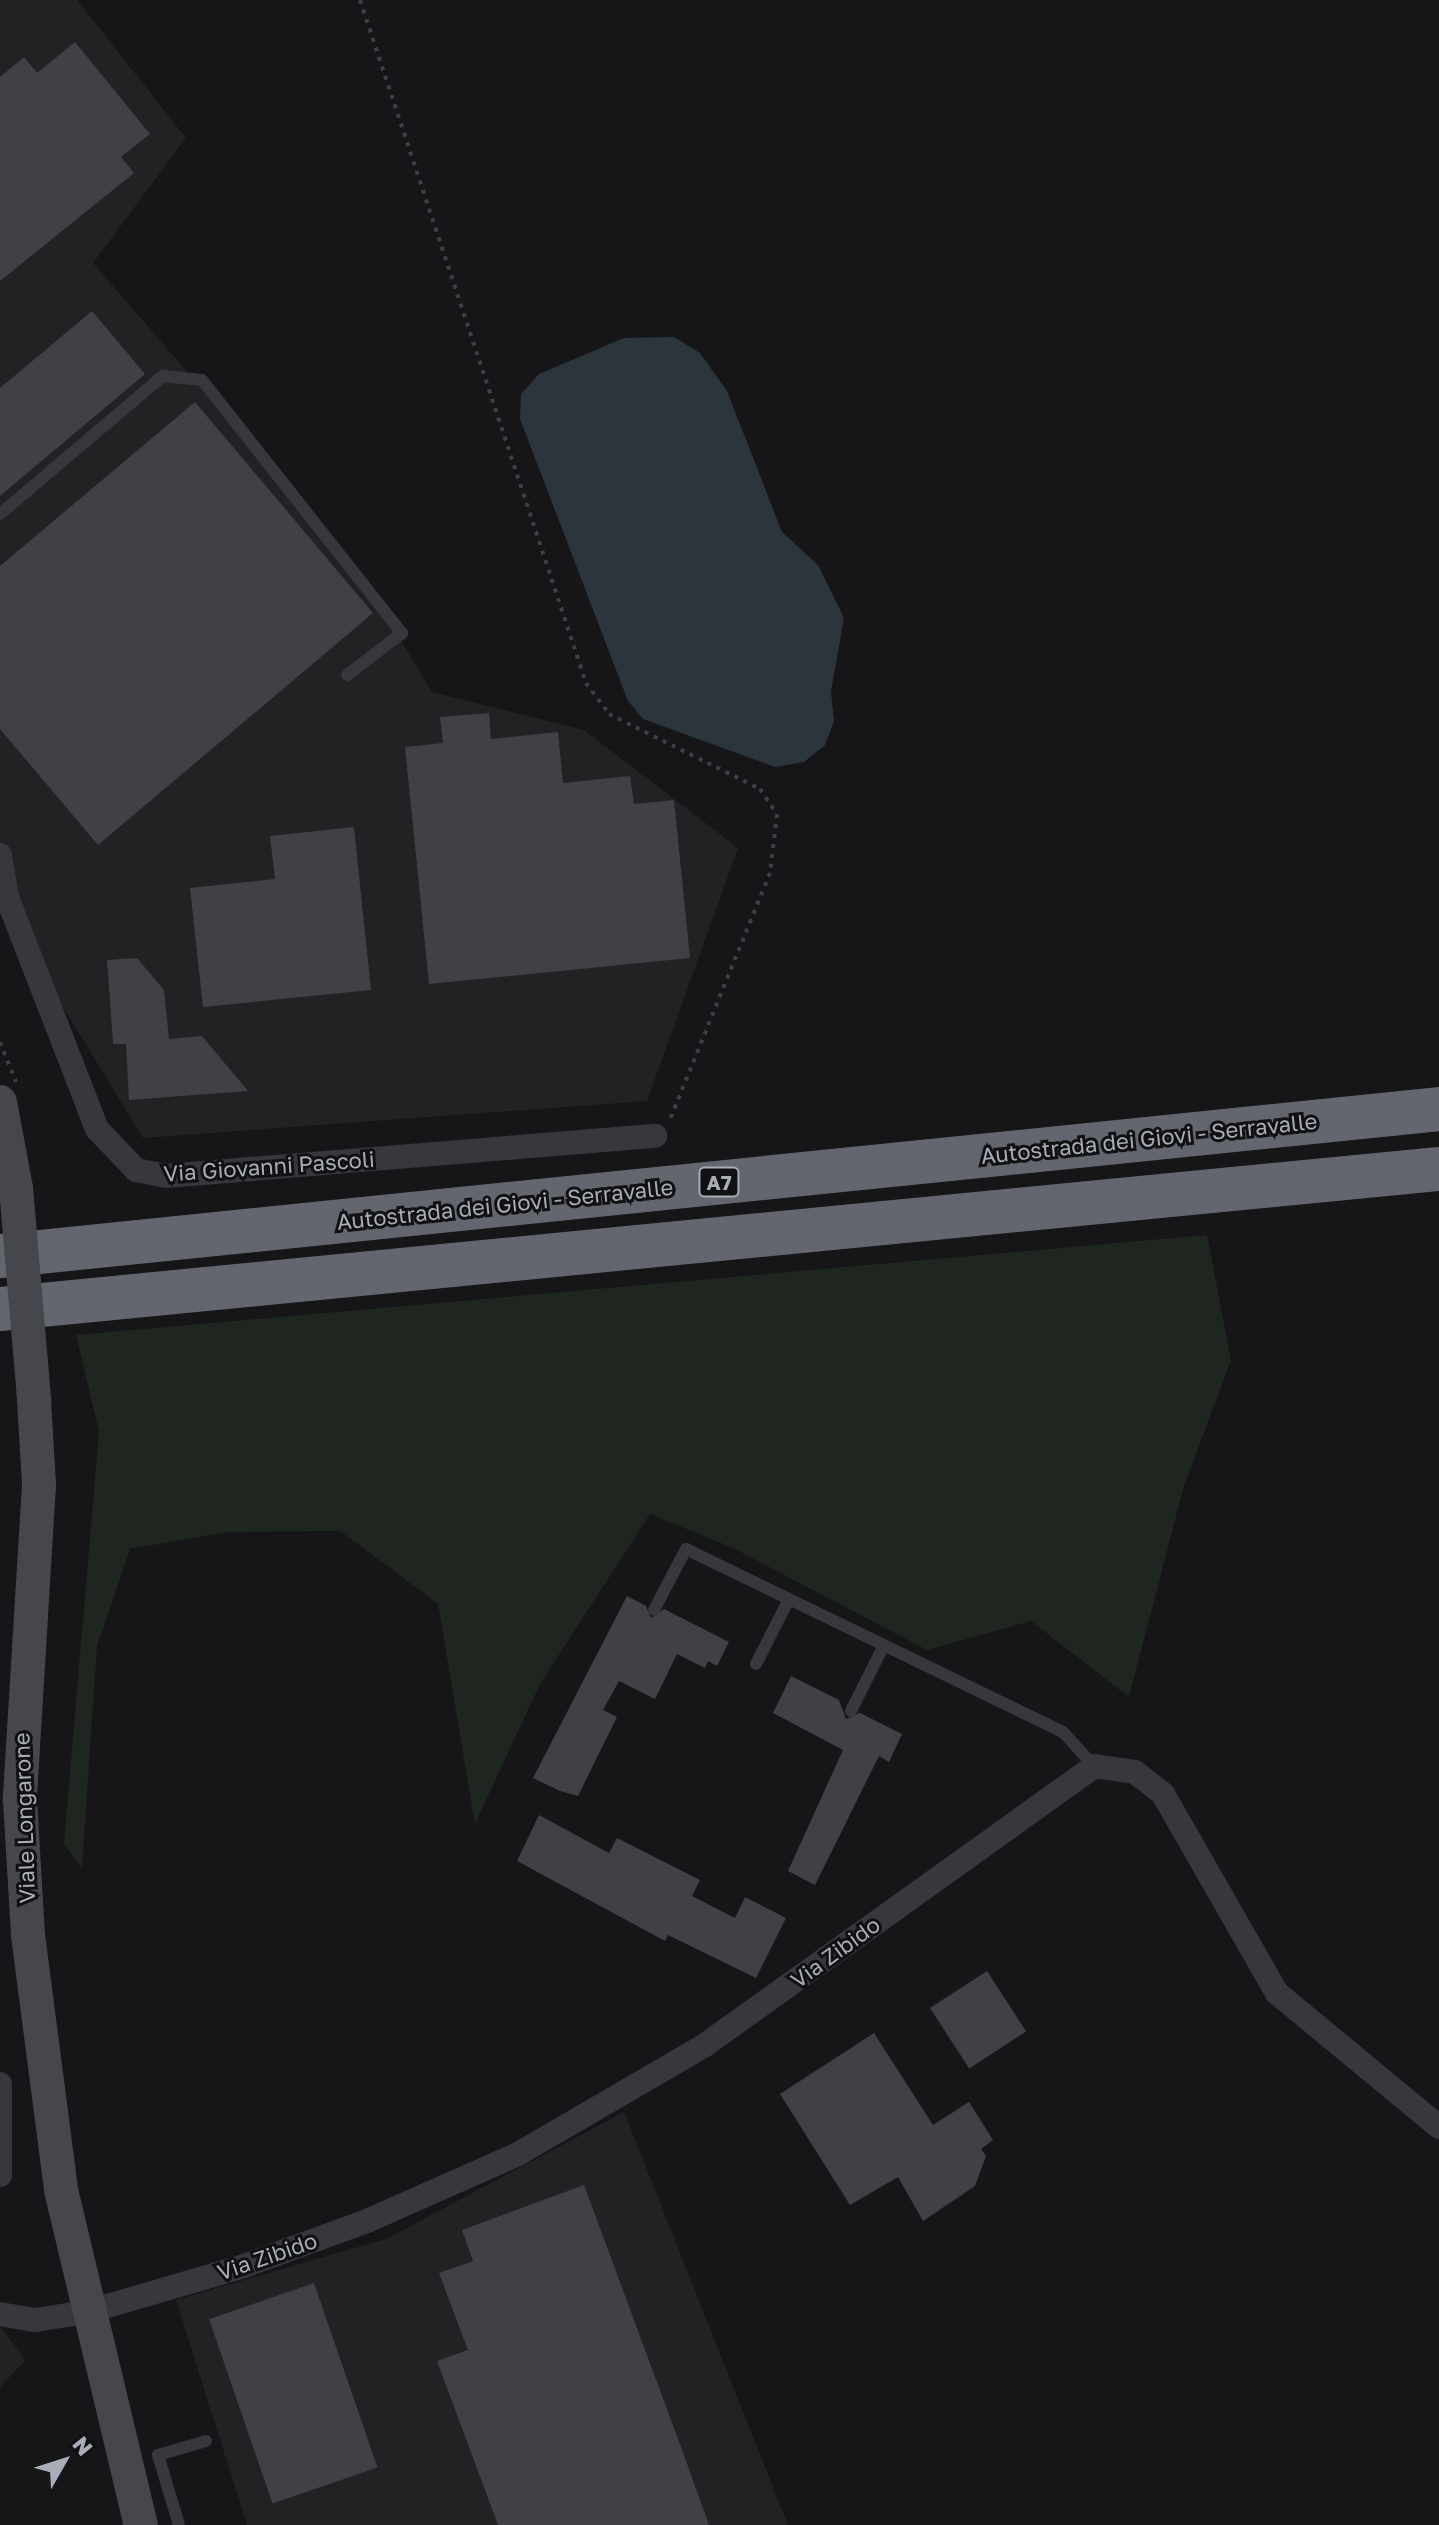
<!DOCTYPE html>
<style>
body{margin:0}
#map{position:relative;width:1439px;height:2525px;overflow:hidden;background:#161618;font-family:"Golos Text",sans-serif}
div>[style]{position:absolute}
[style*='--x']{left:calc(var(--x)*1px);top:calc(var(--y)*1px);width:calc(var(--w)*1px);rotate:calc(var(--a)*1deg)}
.built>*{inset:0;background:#222225}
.green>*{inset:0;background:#1e261f}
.water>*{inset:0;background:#2c353c}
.building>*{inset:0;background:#404145;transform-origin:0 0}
.path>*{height:4px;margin-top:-2px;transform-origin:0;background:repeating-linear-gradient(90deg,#3d3f44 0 4px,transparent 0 10px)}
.service>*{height:12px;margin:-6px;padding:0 6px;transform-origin:6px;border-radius:6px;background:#37383d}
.minor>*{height:24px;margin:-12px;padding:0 12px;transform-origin:12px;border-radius:12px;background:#37383d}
.secondary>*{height:34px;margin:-17px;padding:0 17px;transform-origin:17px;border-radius:17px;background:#45474d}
.motorway>*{height:44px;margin:-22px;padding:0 22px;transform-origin:22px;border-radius:22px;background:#63666e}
.secondary-bridge>*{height:34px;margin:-17px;padding:0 17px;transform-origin:17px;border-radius:17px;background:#45474d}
span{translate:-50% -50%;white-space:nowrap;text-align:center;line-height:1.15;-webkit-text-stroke:6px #111113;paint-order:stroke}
.shield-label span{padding:2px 6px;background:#111113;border:2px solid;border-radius:6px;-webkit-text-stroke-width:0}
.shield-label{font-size:20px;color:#a8adb8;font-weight:700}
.street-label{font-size:22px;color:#a8adb8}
.north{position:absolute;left:24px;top:2421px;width:80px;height:80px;-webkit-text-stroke:6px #111113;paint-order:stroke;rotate:51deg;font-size:22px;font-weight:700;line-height:32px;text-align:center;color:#a8adb8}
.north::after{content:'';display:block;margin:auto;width:28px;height:36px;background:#a8adb8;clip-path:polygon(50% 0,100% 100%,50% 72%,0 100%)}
</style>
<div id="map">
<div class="built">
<div style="clip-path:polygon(0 0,77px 0,186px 138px,93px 263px,358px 569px,432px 692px,584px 730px,738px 848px,647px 1101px,143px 1138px,0 904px)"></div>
<div style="clip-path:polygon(624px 2112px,788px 2525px,247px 2525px,176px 2300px,386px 2239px)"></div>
<div style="clip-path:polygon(0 2326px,26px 2360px,0 2387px)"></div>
</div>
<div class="green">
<div style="clip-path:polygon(1207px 1235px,1231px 1360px,1183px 1489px,1129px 1697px,1031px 1621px,927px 1650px,733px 1548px,650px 1514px,540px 1684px,475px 1824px,438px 1604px,340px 1531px,227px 1532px,130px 1549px,97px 1646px,82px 1868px,64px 1844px,99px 1431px,76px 1335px)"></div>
</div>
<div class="water">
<div style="clip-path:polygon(674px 337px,700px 353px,727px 391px,782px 532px,818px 565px,844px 618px,831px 691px,834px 721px,825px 745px,804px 762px,775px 767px,643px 719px,628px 701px,520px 419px,521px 394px,539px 374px,624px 338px)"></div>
</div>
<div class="building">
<div style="clip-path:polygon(75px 42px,150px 134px,121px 157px,134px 173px,0 281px,0 77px,24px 57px,37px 73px)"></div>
<div style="clip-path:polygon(92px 311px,145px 374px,0 496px,0 388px)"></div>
<div style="clip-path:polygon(195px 402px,373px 613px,98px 845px,0 729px,0 566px)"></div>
<div style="clip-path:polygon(489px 713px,491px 739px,558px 732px,563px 783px,630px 776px,634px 804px,674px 800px,690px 958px,429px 984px,405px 747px,443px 743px,440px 717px)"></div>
<div style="clip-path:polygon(354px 827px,371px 990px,203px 1007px,190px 888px,275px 879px,270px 836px)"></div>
<div style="clip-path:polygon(137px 958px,164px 990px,169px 1039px,202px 1036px,248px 1091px,129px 1100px,126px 1044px,113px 1044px,107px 960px)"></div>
<div style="clip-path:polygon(627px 1596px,646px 1606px,651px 1618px,664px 1609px,729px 1642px,717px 1666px,708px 1661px,705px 1668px,677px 1654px,655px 1699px,619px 1681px,603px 1710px,617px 1717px,578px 1796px,560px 1791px,533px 1778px)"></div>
<div style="clip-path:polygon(791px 1676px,839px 1700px,846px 1719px,860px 1713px,902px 1734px,889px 1762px,879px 1756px,815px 1885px,788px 1871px,843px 1750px,773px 1713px)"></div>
<div style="clip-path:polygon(539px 1815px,609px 1853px,617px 1838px,700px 1880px,692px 1896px,735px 1918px,745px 1897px,786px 1918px,756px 1978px,668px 1935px,665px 1941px,517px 1861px)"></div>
<div style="left:987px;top:1971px;width:72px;height:68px;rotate:57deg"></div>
<div style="clip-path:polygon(874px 2033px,933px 2125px,969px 2102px,993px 2140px,981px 2149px,986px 2156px,975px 2186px,923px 2221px,898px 2177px,850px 2205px,780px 2094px)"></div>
<div style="clip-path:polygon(584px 2185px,681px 2447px,709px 2525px,498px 2525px,437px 2361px,468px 2350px,439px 2273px,473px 2261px,462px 2230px)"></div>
<div style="left:314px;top:2283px;width:195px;height:111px;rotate:71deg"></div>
</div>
<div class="path">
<div style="--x:360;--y:0;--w:719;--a:71.69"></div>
<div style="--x:586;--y:683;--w:39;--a:53"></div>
<div style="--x:609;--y:714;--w:169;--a:26.4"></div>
<div style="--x:760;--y:789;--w:30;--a:56"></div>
<div style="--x:777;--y:814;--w:59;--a:96.8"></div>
<div style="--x:770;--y:873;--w:266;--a:112.1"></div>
<div style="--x:0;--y:1042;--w:43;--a:68.2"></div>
</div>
<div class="service">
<div style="--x:0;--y:514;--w:214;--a:-40.3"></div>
<div style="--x:163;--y:376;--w:39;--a:6"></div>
<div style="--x:202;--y:380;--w:323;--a:51.7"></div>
<div style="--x:402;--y:633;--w:69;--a:142.6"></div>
<div style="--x:654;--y:1610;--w:69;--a:-62.3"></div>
<div style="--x:686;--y:1549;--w:419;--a:25.9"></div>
<div style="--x:1063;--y:1732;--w:46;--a:47.6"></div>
<div style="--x:756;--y:1664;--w:73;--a:-63.1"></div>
<div style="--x:851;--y:1711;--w:72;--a:-63.4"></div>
<div style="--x:179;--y:2525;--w:73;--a:-106.7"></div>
<div style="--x:158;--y:2455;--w:50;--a:-16.3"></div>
</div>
<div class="minor">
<div style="--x:0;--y:855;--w:43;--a:80.5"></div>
<div style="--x:7;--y:897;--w:249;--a:68.8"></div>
<div style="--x:97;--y:1129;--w:57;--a:46.4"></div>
<div style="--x:136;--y:1170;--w:31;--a:11"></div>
<div style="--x:166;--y:1176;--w:491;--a:-4.7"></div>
<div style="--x:0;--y:2084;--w:91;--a:90"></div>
<div style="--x:0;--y:2314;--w:36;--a:10"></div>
<div style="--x:35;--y:2320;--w:53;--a:-8.7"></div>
<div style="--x:87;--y:2312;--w:164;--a:-16.3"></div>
<div style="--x:244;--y:2266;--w:131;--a:-20.1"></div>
<div style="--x:367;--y:2221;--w:165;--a:-23.9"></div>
<div style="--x:518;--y:2154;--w:216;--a:-30.2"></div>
<div style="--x:705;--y:2045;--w:479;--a:-35.6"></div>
<div style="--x:1094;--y:1766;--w:41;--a:8.3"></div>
<div style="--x:1135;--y:1772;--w:36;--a:38"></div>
<div style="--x:1163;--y:1794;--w:229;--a:60.2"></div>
<div style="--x:1277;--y:1993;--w:210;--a:39.6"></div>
</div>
<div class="secondary">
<div style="--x:0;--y:1102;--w:87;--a:79.5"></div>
<div style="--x:34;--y:1400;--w:85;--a:86.6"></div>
<div style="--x:39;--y:1485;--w:316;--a:93.5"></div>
<div style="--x:20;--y:1800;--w:135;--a:86.6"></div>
<div style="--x:28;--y:1935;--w:257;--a:82.6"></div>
<div style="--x:61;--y:2190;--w:344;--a:76.6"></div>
</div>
<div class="motorway">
<div style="--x:0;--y:1256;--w:1446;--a:-5.83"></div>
<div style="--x:0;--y:1309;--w:1446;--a:-5.56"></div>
</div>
<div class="secondary-bridge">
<div style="--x:16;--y:1188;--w:213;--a:85.1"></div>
</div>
<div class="shield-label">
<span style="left:719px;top:1182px">A7</span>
</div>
<div class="street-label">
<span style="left:1149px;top:1138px;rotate:-6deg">Autostrada dei Giovi - Serravalle</span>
<span style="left:269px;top:1166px;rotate:-4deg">Via Giovanni Pascoli</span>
<span style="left:505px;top:1204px;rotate:-6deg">Autostrada dei Giovi - Serravalle</span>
<span style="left:24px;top:1818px;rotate:-92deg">Viale Longarone</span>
<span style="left:835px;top:1952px;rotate:-36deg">Via Zibido</span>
<span style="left:267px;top:2256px;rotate:-19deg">Via Zibido</span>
</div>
<div class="north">N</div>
</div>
